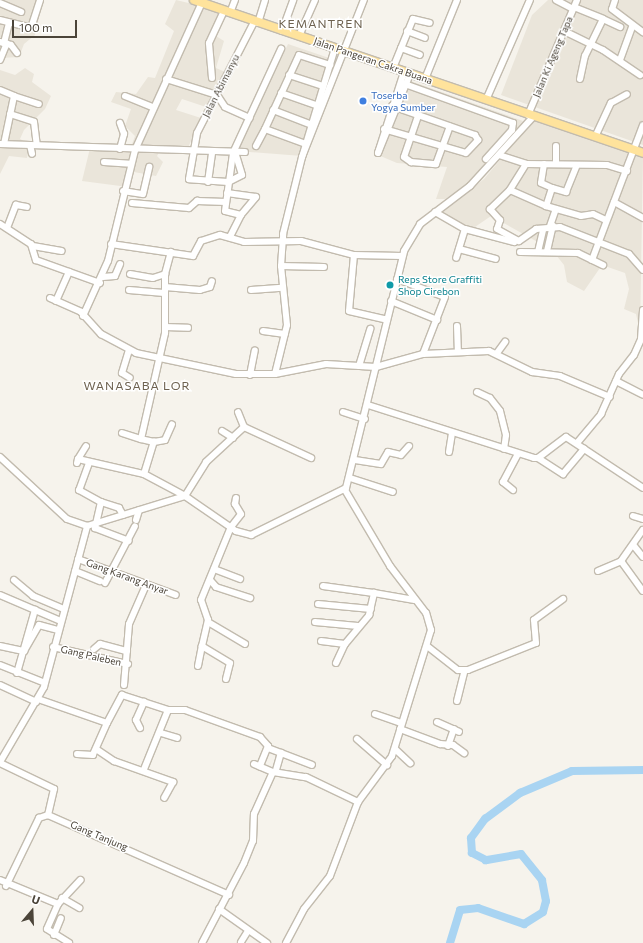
<!DOCTYPE html>
<style>
body{margin:0}
#map{position:relative;width:643px;height:943px;overflow:hidden;background:#f6f3ec;font-family:Commissioner,sans-serif}
div>[style]{position:absolute}
[style*='--x']{left:calc(var(--x)*1px);top:calc(var(--y)*1px);width:calc(var(--w)*1px);rotate:calc(var(--a)*1deg)}
.residential>*{inset:0;background:#eae5da}
.river>*{height:8px;margin:-4px;padding:0 4px;transform-origin:4px;border-radius:4px;background:#a9d4f2}
.roads{filter:drop-shadow(1px 0 #c2bbae) drop-shadow(-1px 0 #c2bbae) drop-shadow(0 1px #c2bbae) drop-shadow(0 -1px #c2bbae)}
.minor>*{height:6px;margin:-3px;padding:0 3px;transform-origin:3px;border-radius:3px;background:#fff}
.major>*{height:8px;margin:-4px;padding:0 4px;transform-origin:4px;border-radius:4px;background:#ffe39c}
.dots>*{width:11px;height:11px;translate:-50% -50%;box-sizing:border-box;border:2px solid #fff;border-radius:50%}
span{translate:-50% -50%;white-space:nowrap;text-align:center;line-height:1.15;-webkit-text-stroke:3px #fff;paint-order:stroke}
.street-label{font-size:10px;color:#4b4439}
.shop-label{font-size:10px;color:#366cbe}
.left{translate:0 -50%;text-align:left}
.culture-label{font-size:10px;color:#0d838f}
.quarter-label{font-size:12px;color:#6e6250;letter-spacing:1px}
.north{position:absolute;left:12px;top:891px;width:40px;height:40px;-webkit-text-stroke:3px #fff;paint-order:stroke;rotate:19deg;font-size:11px;font-weight:700;line-height:16px;text-align:center;color:#4b4439}
.north::after{content:'';display:block;margin:auto;width:14px;height:18px;background:#4b4439;clip-path:polygon(50% 0,100% 100%,50% 72%,0 100%)}
.scale{position:absolute;left:12px;top:20px;width:65px;height:18px;box-sizing:border-box;border:2px solid #4b4439;border-top:0;padding-left:5px;font-size:12px;line-height:14px;white-space:nowrap;color:#4b4439;-webkit-text-stroke:3px #fff;paint-order:stroke}
</style>
<div id="map">
<div class="residential">
<div style="clip-path:polygon(0 0,43px 0,35px 35px,24px 44px,19px 57px,0 58px)"></div>
<div style="clip-path:polygon(176px 0,226px 12px,216px 36px,224px 41px,216px 68px,225px 72px,206px 107px,182px 99px,176px 110px,201px 118px,187px 150px,161px 149px,157px 156px,163px 162px,156px 176px,134px 172px,128px 187px,82px 181px,91px 144px,132px 144px,135px 136px,125px 126px,131px 109px,111px 102px,116px 92px,136px 94px,148px 77px,155px 78px,174px 31px,165px 24px)"></div>
<div style="clip-path:polygon(548px 0,643px 0,643px 145px,501px 95px,532px 15px)"></div>
<div style="clip-path:polygon(288px 44px,335px 60px,302px 156px,237px 151px)"></div>
<div style="clip-path:polygon(25px 68px,34px 74px,32px 82px,51px 96px,45px 109px,24px 130px,20px 139px,30px 144px,27px 158px,9px 156px,0 174px,0 70px,15px 75px)"></div>
<div style="clip-path:polygon(405px 79px,523px 121px,467px 186px,445px 199px,436px 199px,447px 167px,397px 163px,378px 155px)"></div>
<div style="clip-path:polygon(534px 120px,643px 156px,640px 332px,636px 314px,624px 309px,629px 289px,625px 273px,602px 265px,584px 291px,567px 282px,564px 265px,552px 250px,491px 216px,472px 229px,440px 214px,484px 179px)"></div>
</div>
<div class="river">
<div style="--x:450;--y:943;--w:34;--a:-73"></div>
<div style="--x:460;--y:910;--w:18;--a:-6"></div>
<div style="--x:478;--y:908;--w:49;--a:19.2"></div>
<div style="--x:524;--y:924;--w:22;--a:-32"></div>
<div style="--x:543;--y:912;--w:11;--a:-75"></div>
<div style="--x:546;--y:901;--w:21;--a:-101"></div>
<div style="--x:542;--y:880;--w:33;--a:-129"></div>
<div style="--x:521;--y:854;--w:36;--a:170"></div>
<div style="--x:486;--y:860;--w:16;--a:-153"></div>
<div style="--x:472;--y:853;--w:15;--a:-94"></div>
<div style="--x:471;--y:838;--w:24;--a:-54"></div>
<div style="--x:485;--y:819;--w:44;--a:-36.6"></div>
<div style="--x:520;--y:793;--w:56;--a:-22.9"></div>
<div style="--x:572;--y:771;--w:71;--a:-0.8"></div>
</div>
<div class="roads">
<div class="minor">
<div style="--x:556;--y:0;--w:19;--a:28"></div>
<div style="--x:615;--y:0;--w:9;--a:108"></div>
<div style="--x:612;--y:9;--w:39;--a:37"></div>
<div style="--x:0;--y:3;--w:23;--a:23"></div>
<div style="--x:574;--y:7;--w:31;--a:22"></div>
<div style="--x:230;--y:13;--w:14;--a:-69"></div>
<div style="--x:0;--y:20;--w:32;--a:14"></div>
<div style="--x:31;--y:28;--w:29;--a:-72"></div>
<div style="--x:258;--y:23;--w:24;--a:-73"></div>
<div style="--x:282;--y:31;--w:33;--a:-70"></div>
<div style="--x:407;--y:31;--w:19;--a:21"></div>
<div style="--x:564;--y:31;--w:43;--a:26"></div>
<div style="--x:603;--y:50;--w:45;--a:34"></div>
<div style="--x:299;--y:36;--w:39;--a:-66"></div>
<div style="--x:0;--y:42;--w:11;--a:15"></div>
<div style="--x:11;--y:45;--w:10;--a:53"></div>
<div style="--x:4;--y:43;--w:21;--a:-76"></div>
<div style="--x:335;--y:48;--w:114;--a:106.8"></div>
<div style="--x:302;--y:157;--w:169;--a:-68.5"></div>
<div style="--x:401;--y:48;--w:20;--a:20"></div>
<div style="--x:0;--y:60;--w:18;--a:-68"></div>
<div style="--x:620;--y:60;--w:37;--a:-70"></div>
<div style="--x:393;--y:68;--w:53;--a:-67.8"></div>
<div style="--x:413;--y:19;--w:17;--a:13"></div>
<div style="--x:404;--y:72;--w:85;--a:107.8"></div>
<div style="--x:378;--y:153;--w:85;--a:-67.9"></div>
<div style="--x:289;--y:75;--w:36;--a:18"></div>
<div style="--x:212;--y:78;--w:35;--a:-95"></div>
<div style="--x:209;--y:43;--w:35;--a:-65"></div>
<div style="--x:166;--y:79;--w:53;--a:17.4"></div>
<div style="--x:217;--y:95;--w:14;--a:56"></div>
<div style="--x:225;--y:107;--w:27;--a:24"></div>
<div style="--x:425;--y:79;--w:85;--a:-67.9"></div>
<div style="--x:580;--y:79;--w:24;--a:-78"></div>
<div style="--x:585;--y:56;--w:41;--a:-64.1"></div>
<div style="--x:603;--y:19;--w:19;--a:25"></div>
<div style="--x:402;--y:83;--w:118;--a:19.8"></div>
<div style="--x:513;--y:123;--w:7;--a:98"></div>
<div style="--x:512;--y:130;--w:39;--a:132"></div>
<div style="--x:0;--y:90;--w:15;--a:23"></div>
<div style="--x:281;--y:93;--w:37;--a:19"></div>
<div style="--x:125;--y:96;--w:31;--a:22"></div>
<div style="--x:486;--y:100;--w:109;--a:-66.3"></div>
<div style="--x:273;--y:110;--w:40;--a:21"></div>
<div style="--x:10;--y:114;--w:25;--a:18"></div>
<div style="--x:34;--y:122;--w:23;--a:83"></div>
<div style="--x:528;--y:115;--w:125;--a:-66.9"></div>
<div style="--x:418;--y:116;--w:43;--a:108.9"></div>
<div style="--x:404;--y:157;--w:9;--a:36"></div>
<div style="--x:411;--y:162;--w:25;--a:5"></div>
<div style="--x:436;--y:164;--w:40;--a:-69.8"></div>
<div style="--x:384;--y:129;--w:85;--a:16.3"></div>
<div style="--x:466;--y:153;--w:18;--a:-47"></div>
<div style="--x:478;--y:140;--w:6;--a:-121"></div>
<div style="--x:475;--y:135;--w:88;--a:-160.7"></div>
<div style="--x:595;--y:137;--w:38;--a:-65"></div>
<div style="--x:611;--y:103;--w:18;--a:-29"></div>
<div style="--x:303;--y:143;--w:40;--a:-159.8"></div>
<div style="--x:265;--y:129;--w:81;--a:-65.3"></div>
<div style="--x:299;--y:55;--w:33;--a:18"></div>
<div style="--x:0;--y:144;--w:245;--a:1.9"></div>
<div style="--x:4;--y:144;--w:49;--a:-78.2"></div>
<div style="--x:14;--y:96;--w:26;--a:18"></div>
<div style="--x:30;--y:145;--w:9;--a:77"></div>
<div style="--x:256;--y:146;--w:19;--a:-62"></div>
<div style="--x:120;--y:149;--w:16;--a:-75"></div>
<div style="--x:124;--y:134;--w:12;--a:-110"></div>
<div style="--x:235;--y:152;--w:24;--a:73"></div>
<div style="--x:242;--y:175;--w:16;--a:153"></div>
<div style="--x:228;--y:182;--w:39;--a:-176"></div>
<div style="--x:189;--y:179;--w:47;--a:-80.1"></div>
<div style="--x:197;--y:133;--w:125;--a:-62.8"></div>
<div style="--x:499;--y:155;--w:28;--a:18"></div>
<div style="--x:526;--y:164;--w:81;--a:0.7"></div>
<div style="--x:607;--y:165;--w:21;--a:17"></div>
<div style="--x:104;--y:162;--w:26;--a:4"></div>
<div style="--x:526;--y:164;--w:31;--a:122"></div>
<div style="--x:510;--y:190;--w:28;--a:136"></div>
<div style="--x:490;--y:209;--w:15;--a:48"></div>
<div style="--x:500;--y:220;--w:9;--a:108"></div>
<div style="--x:497;--y:229;--w:25;--a:29"></div>
<div style="--x:519;--y:241;--w:21;--a:-35"></div>
<div style="--x:536;--y:229;--w:24;--a:-5"></div>
<div style="--x:560;--y:227;--w:74;--a:21.4"></div>
<div style="--x:629;--y:254;--w:21;--a:49"></div>
<div style="--x:544;--y:164;--w:19;--a:99"></div>
<div style="--x:541;--y:183;--w:12;--a:24"></div>
<div style="--x:552;--y:188;--w:19;--a:108"></div>
<div style="--x:556;--y:164;--w:18;--a:-90"></div>
<div style="--x:208;--y:182;--w:29;--a:-82"></div>
<div style="--x:552;--y:188;--w:15;--a:16"></div>
<div style="--x:566;--y:192;--w:29;--a:-68"></div>
<div style="--x:510;--y:190;--w:39;--a:24"></div>
<div style="--x:546;--y:206;--w:36;--a:16"></div>
<div style="--x:581;--y:216;--w:12;--a:-9"></div>
<div style="--x:593;--y:214;--w:14;--a:25"></div>
<div style="--x:123;--y:191;--w:20;--a:9"></div>
<div style="--x:143;--y:194;--w:28;--a:-77"></div>
<div style="--x:227;--y:193;--w:29;--a:8"></div>
<div style="--x:256;--y:197;--w:23;--a:130"></div>
<div style="--x:241;--y:215;--w:25;--a:117"></div>
<div style="--x:614;--y:202;--w:33;--a:29"></div>
<div style="--x:132;--y:203;--w:57;--a:5"></div>
<div style="--x:189;--y:208;--w:11;--a:-41"></div>
<div style="--x:197;--y:201;--w:29;--a:2"></div>
<div style="--x:435;--y:212;--w:34;--a:30"></div>
<div style="--x:465;--y:229;--w:30;--a:107"></div>
<div style="--x:241;--y:215;--w:16;--a:-166"></div>
<div style="--x:225;--y:211;--w:59;--a:-82.1"></div>
<div style="--x:233;--y:153;--w:115;--a:-65.2"></div>
<div style="--x:0;--y:224;--w:37;--a:33"></div>
<div style="--x:31;--y:244;--w:17;--a:73"></div>
<div style="--x:36;--y:260;--w:68;--a:19.8"></div>
<div style="--x:550;--y:226;--w:18;--a:-71"></div>
<div style="--x:7;--y:228;--w:25;--a:-69"></div>
<div style="--x:16;--y:205;--w:11;--a:10"></div>
<div style="--x:465;--y:229;--w:51;--a:14.9"></div>
<div style="--x:111;--y:244;--w:83;--a:8.3"></div>
<div style="--x:193;--y:256;--w:17;--a:-62"></div>
<div style="--x:201;--y:241;--w:20;--a:-18"></div>
<div style="--x:220;--y:235;--w:25;--a:16"></div>
<div style="--x:244;--y:242;--w:57;--a:-1"></div>
<div style="--x:301;--y:241;--w:55;--a:14.8"></div>
<div style="--x:354;--y:255;--w:48;--a:1.2"></div>
<div style="--x:33;--y:246;--w:29;--a:10"></div>
<div style="--x:459;--y:249;--w:38;--a:15"></div>
<div style="--x:547;--y:251;--w:26;--a:-77"></div>
<div style="--x:520;--y:252;--w:58;--a:1"></div>
<div style="--x:578;--y:253;--w:28;--a:26"></div>
<div style="--x:538;--y:252;--w:22;--a:-77"></div>
<div style="--x:354;--y:255;--w:56;--a:95.1"></div>
<div style="--x:349;--y:311;--w:39;--a:13"></div>
<div style="--x:592;--y:260;--w:144;--a:-69.3"></div>
<div style="--x:281;--y:266;--w:43;--a:1.3"></div>
<div style="--x:130;--y:274;--w:23;--a:10"></div>
<div style="--x:153;--y:278;--w:13;--a:-18"></div>
<div style="--x:103;--y:277;--w:12;--a:-5"></div>
<div style="--x:115;--y:276;--w:13;--a:-67"></div>
<div style="--x:397;--y:279;--w:51;--a:20.6"></div>
<div style="--x:445;--y:297;--w:61;--a:111.1"></div>
<div style="--x:165;--y:287;--w:35;--a:5"></div>
<div style="--x:200;--y:290;--w:10;--a:-17"></div>
<div style="--x:210;--y:287;--w:6;--a:-72"></div>
<div style="--x:129;--y:290;--w:35;--a:5"></div>
<div style="--x:251;--y:290;--w:31;--a:-4"></div>
<div style="--x:50;--y:298;--w:34;--a:24"></div>
<div style="--x:81;--y:312;--w:30;--a:48"></div>
<div style="--x:101;--y:334;--w:40;--a:28"></div>
<div style="--x:136;--y:353;--w:102;--a:11.9"></div>
<div style="--x:236;--y:374;--w:39;--a:0"></div>
<div style="--x:275;--y:374;--w:52;--a:-11.1"></div>
<div style="--x:326;--y:364;--w:50;--a:3.4"></div>
<div style="--x:376;--y:367;--w:49;--a:-15.5"></div>
<div style="--x:423;--y:354;--w:66;--a:-2.6"></div>
<div style="--x:489;--y:351;--w:48;--a:26"></div>
<div style="--x:532;--y:372;--w:28;--a:8"></div>
<div style="--x:560;--y:376;--w:54;--a:22.8"></div>
<div style="--x:56;--y:301;--w:32;--a:-66"></div>
<div style="--x:391;--y:301;--w:50;--a:22.4"></div>
<div style="--x:83;--y:316;--w:60;--a:-65.6"></div>
<div style="--x:108;--y:261;--w:114;--a:-76.3"></div>
<div style="--x:135;--y:150;--w:165;--a:-65.6"></div>
<div style="--x:457;--y:326;--w:26;--a:88"></div>
<div style="--x:165;--y:327;--w:23;--a:2"></div>
<div style="--x:263;--y:331;--w:22;--a:8"></div>
<div style="--x:129;--y:350;--w:24;--a:107"></div>
<div style="--x:122;--y:373;--w:9;--a:32"></div>
<div style="--x:497;--y:353;--w:14;--a:-54"></div>
<div style="--x:359;--y:366;--w:39;--a:-73"></div>
<div style="--x:275;--y:374;--w:50;--a:-76.2"></div>
<div style="--x:287;--y:325;--w:59;--a:-95.8"></div>
<div style="--x:281;--y:266;--w:32;--a:-86"></div>
<div style="--x:283;--y:234;--w:79;--a:-76.1"></div>
<div style="--x:250;--y:375;--w:25;--a:-79"></div>
<div style="--x:616;--y:381;--w:30;--a:27"></div>
<div style="--x:477;--y:392;--w:14;--a:25"></div>
<div style="--x:490;--y:398;--w:16;--a:52"></div>
<div style="--x:500;--y:411;--w:25;--a:76"></div>
<div style="--x:506;--y:435;--w:14;--a:98"></div>
<div style="--x:368;--y:405;--w:174;--a:17.7"></div>
<div style="--x:534;--y:458;--w:4;--a:0"></div>
<div style="--x:538;--y:458;--w:35;--a:-37"></div>
<div style="--x:566;--y:437;--w:92;--a:33.5"></div>
<div style="--x:343;--y:412;--w:23;--a:18"></div>
<div style="--x:244;--y:427;--w:74;--a:24.8"></div>
<div style="--x:222;--y:431;--w:13;--a:32"></div>
<div style="--x:122;--y:433;--w:20;--a:18"></div>
<div style="--x:154;--y:442;--w:11;--a:-10"></div>
<div style="--x:165;--y:440;--w:17;--a:-66"></div>
<div style="--x:577;--y:443;--w:38;--a:-50"></div>
<div style="--x:601;--y:414;--w:44;--a:-65.8"></div>
<div style="--x:619;--y:374;--w:24;--a:-52"></div>
<div style="--x:634;--y:355;--w:17;--a:-66"></div>
<div style="--x:641;--y:339;--w:29;--a:-86"></div>
<div style="--x:449;--y:452;--w:18;--a:-81"></div>
<div style="--x:0;--y:457;--w:91;--a:42.8"></div>
<div style="--x:67;--y:519;--w:21;--a:19"></div>
<div style="--x:538;--y:458;--w:30;--a:33"></div>
<div style="--x:563;--y:474;--w:33;--a:-50"></div>
<div style="--x:78;--y:459;--w:15;--a:-58"></div>
<div style="--x:355;--y:460;--w:26;--a:9"></div>
<div style="--x:381;--y:464;--w:14;--a:-60"></div>
<div style="--x:388;--y:452;--w:13;--a:13"></div>
<div style="--x:401;--y:455;--w:12;--a:-48"></div>
<div style="--x:77;--y:463;--w:4;--a:-76"></div>
<div style="--x:78;--y:459;--w:68;--a:12.8"></div>
<div style="--x:144;--y:474;--w:47;--a:28.2"></div>
<div style="--x:185;--y:496;--w:40;--a:-58"></div>
<div style="--x:206;--y:462;--w:52;--a:-42.6"></div>
<div style="--x:244;--y:427;--w:16;--a:-112"></div>
<div style="--x:89;--y:463;--w:29;--a:110"></div>
<div style="--x:79;--y:490;--w:25;--a:29"></div>
<div style="--x:101;--y:502;--w:27;--a:103"></div>
<div style="--x:95;--y:528;--w:36;--a:21"></div>
<div style="--x:144;--y:474;--w:34;--a:-73"></div>
<div style="--x:154;--y:442;--w:13;--a:-167"></div>
<div style="--x:141;--y:439;--w:109;--a:-77.2"></div>
<div style="--x:165;--y:333;--w:59;--a:-90"></div>
<div style="--x:165;--y:274;--w:23;--a:-75"></div>
<div style="--x:350;--y:478;--w:45;--a:18"></div>
<div style="--x:513;--y:490;--w:13;--a:-141"></div>
<div style="--x:503;--y:482;--w:32;--a:-62"></div>
<div style="--x:101;--y:502;--w:19;--a:18"></div>
<div style="--x:119;--y:508;--w:8;--a:60"></div>
<div style="--x:633;--y:516;--w:10;--a:17"></div>
<div style="--x:136;--y:520;--w:10;--a:-73"></div>
<div style="--x:634;--y:546;--w:14;--a:51"></div>
<div style="--x:78;--y:559;--w:104;--a:20.2"></div>
<div style="--x:621;--y:561;--w:37;--a:54"></div>
<div style="--x:214;--y:569;--w:28;--a:21"></div>
<div style="--x:75;--y:571;--w:27;--a:22"></div>
<div style="--x:598;--y:571;--w:25;--a:-23"></div>
<div style="--x:621;--y:561;--w:38;--a:-55"></div>
<div style="--x:14;--y:580;--w:25;--a:40"></div>
<div style="--x:33;--y:596;--w:34;--a:23"></div>
<div style="--x:210;--y:580;--w:9;--a:49"></div>
<div style="--x:216;--y:587;--w:36;--a:18"></div>
<div style="--x:105;--y:583;--w:64;--a:-62.2"></div>
<div style="--x:323;--y:586;--w:51;--a:7.8"></div>
<div style="--x:0;--y:595;--w:66;--a:23.1"></div>
<div style="--x:318;--y:604;--w:53;--a:5.4"></div>
<div style="--x:208;--y:622;--w:43;--a:30.7"></div>
<div style="--x:315;--y:622;--w:43;--a:5.3"></div>
<div style="--x:321;--y:641;--w:24;--a:7"></div>
<div style="--x:0;--y:646;--w:25;--a:12"></div>
<div style="--x:24;--y:651;--w:30;--a:-60"></div>
<div style="--x:39;--y:625;--w:20;--a:15"></div>
<div style="--x:427;--y:646;--w:39;--a:38"></div>
<div style="--x:458;--y:670;--w:10;--a:0"></div>
<div style="--x:468;--y:670;--w:73;--a:-21.7"></div>
<div style="--x:536;--y:643;--w:23;--a:-95"></div>
<div style="--x:534;--y:620;--w:36;--a:-36"></div>
<div style="--x:53;--y:647;--w:77;--a:12.8"></div>
<div style="--x:94;--y:649;--w:8;--a:-40"></div>
<div style="--x:100;--y:644;--w:28;--a:15"></div>
<div style="--x:336;--y:663;--w:21;--a:-65"></div>
<div style="--x:345;--y:644;--w:38;--a:-50"></div>
<div style="--x:369;--y:615;--w:23;--a:-77"></div>
<div style="--x:374;--y:593;--w:41;--a:9.9"></div>
<div style="--x:0;--y:665;--w:48;--a:21.8"></div>
<div style="--x:198;--y:666;--w:20;--a:-79"></div>
<div style="--x:17;--y:673;--w:66;--a:-74.1"></div>
<div style="--x:226;--y:679;--w:16;--a:-76"></div>
<div style="--x:230;--y:663;--w:33;--a:-149"></div>
<div style="--x:202;--y:646;--w:27;--a:-77"></div>
<div style="--x:208;--y:620;--w:21;--a:-109"></div>
<div style="--x:201;--y:600;--w:79;--a:-67.7"></div>
<div style="--x:231;--y:527;--w:16;--a:-52"></div>
<div style="--x:241;--y:514;--w:12;--a:-121"></div>
<div style="--x:235;--y:504;--w:6;--a:-81"></div>
<div style="--x:0;--y:685;--w:40;--a:25"></div>
<div style="--x:124;--y:685;--w:61;--a:-85.3"></div>
<div style="--x:129;--y:624;--w:43;--a:-66.4"></div>
<div style="--x:38;--y:699;--w:73;--a:19.2"></div>
<div style="--x:107;--y:723;--w:35;--a:114"></div>
<div style="--x:93;--y:755;--w:16;--a:-176"></div>
<div style="--x:457;--y:701;--w:30;--a:-76"></div>
<div style="--x:168;--y:710;--w:17;--a:0"></div>
<div style="--x:185;--y:710;--w:80;--a:19.8"></div>
<div style="--x:260;--y:737;--w:12;--a:48"></div>
<div style="--x:268;--y:746;--w:22;--a:112"></div>
<div style="--x:375;--y:714;--w:28;--a:19"></div>
<div style="--x:437;--y:722;--w:24;--a:24"></div>
<div style="--x:107;--y:723;--w:32;--a:-62"></div>
<div style="--x:122;--y:695;--w:48;--a:18.1"></div>
<div style="--x:168;--y:710;--w:64;--a:112.1"></div>
<div style="--x:140;--y:728;--w:9;--a:-117"></div>
<div style="--x:136;--y:720;--w:20;--a:-66"></div>
<div style="--x:400;--y:729;--w:43;--a:20.6"></div>
<div style="--x:440;--y:744;--w:13;--a:4"></div>
<div style="--x:453;--y:745;--w:14;--a:36"></div>
<div style="--x:161;--y:733;--w:17;--a:17"></div>
<div style="--x:357;--y:739;--w:40;--a:41"></div>
<div style="--x:448;--y:746;--w:18;--a:-71"></div>
<div style="--x:268;--y:748;--w:47;--a:21.1"></div>
<div style="--x:96;--y:749;--w:22;--a:34"></div>
<div style="--x:114;--y:761;--w:63;--a:19.6"></div>
<div style="--x:173;--y:782;--w:18;--a:119"></div>
<div style="--x:395;--y:749;--w:21;--a:43"></div>
<div style="--x:0;--y:762;--w:87;--a:-59.6"></div>
<div style="--x:44;--y:687;--w:167;--a:-75"></div>
<div style="--x:87;--y:526;--w:102;--a:-17"></div>
<div style="--x:185;--y:496;--w:62;--a:34.5"></div>
<div style="--x:236;--y:531;--w:16;--a:15"></div>
<div style="--x:251;--y:535;--w:106;--a:-26.3"></div>
<div style="--x:346;--y:488;--w:244;--a:-76.2"></div>
<div style="--x:404;--y:251;--w:31;--a:-59"></div>
<div style="--x:420;--y:224;--w:63;--a:-37.2"></div>
<div style="--x:470;--y:186;--w:93;--a:-47.6"></div>
<div style="--x:0;--y:763;--w:60;--a:25.7"></div>
<div style="--x:54;--y:789;--w:27;--a:103"></div>
<div style="--x:48;--y:815;--w:198;--a:23.8"></div>
<div style="--x:254;--y:764;--w:21;--a:23"></div>
<div style="--x:273;--y:772;--w:33;--a:9"></div>
<div style="--x:306;--y:777;--w:58;--a:25.7"></div>
<div style="--x:276;--y:770;--w:18;--a:-74"></div>
<div style="--x:0;--y:880;--w:63;--a:22.5"></div>
<div style="--x:58;--y:904;--w:27;--a:114"></div>
<div style="--x:47;--y:929;--w:26;--a:32"></div>
<div style="--x:6;--y:886;--w:76;--a:-64.1"></div>
<div style="--x:39;--y:818;--w:9;--a:-18"></div>
<div style="--x:62;--y:898;--w:20;--a:30"></div>
<div style="--x:58;--y:904;--w:33;--a:-47"></div>
<div style="--x:219;--y:909;--w:59;--a:35.3"></div>
<div style="--x:54;--y:935;--w:18;--a:-68"></div>
<div style="--x:241;--y:942;--w:13;--a:-58"></div>
<div style="--x:202;--y:943;--w:90;--a:-62.3"></div>
<div style="--x:244;--y:863;--w:24;--a:-68"></div>
<div style="--x:253;--y:841;--w:27;--a:-88"></div>
<div style="--x:254;--y:814;--w:46;--a:-65.7"></div>
<div style="--x:286;--y:943;--w:38;--a:-62"></div>
<div style="--x:304;--y:909;--w:42;--a:-51.8"></div>
<div style="--x:330;--y:876;--w:79;--a:-69.3"></div>
<div style="--x:358;--y:802;--w:57;--a:-53.5"></div>
<div style="--x:392;--y:756;--w:132;--a:-72.8"></div>
<div style="--x:431;--y:630;--w:18;--a:-106"></div>
<div style="--x:426;--y:613;--w:59;--a:-127.5"></div>
<div style="--x:390;--y:566;--w:88;--a:-120.6"></div>
</div>
<div class="major">
<div style="--x:194;--y:0;--w:474;--a:18.8"></div>
</div>
</div>
<div class="dots">
<div style="left:363px;top:101px;background:#3f7fe0"></div>
<div style="left:390px;top:285px;background:#0f9aa8"></div>
</div>
<div class="street-label">
<span style="left:553px;top:57px;rotate:-67deg">Jalan Ki Ageng Tapa</span>
<span style="left:373px;top:61px;rotate:19deg">Jalan Pangeran Cakra Buana</span>
<span style="left:221px;top:86px;rotate:-63deg">Jalan Abimanyu</span>
<span style="left:127px;top:577px;rotate:20deg">Gang Karang Anyar</span>
<span style="left:91px;top:656px;rotate:13deg">Gang Paleben</span>
<span style="left:99px;top:836px;rotate:23deg">Gang Tanjung</span>
</div>
<div class="shop-label">
<span class="left" style="left:371px;top:101px">Toserba<br>Yogya Sumber</span>
</div>
<div class="culture-label">
<span class="left" style="left:398px;top:285px">Reps Store Graffiti<br>Shop Cirebon</span>
</div>
<div class="quarter-label">
<span style="left:321px;top:24px">KEMANTREN</span>
<span style="left:137px;top:386px">WANASABA LOR</span>
</div>
<div class="north">U</div>
<div class="scale">100 m</div>
</div>
